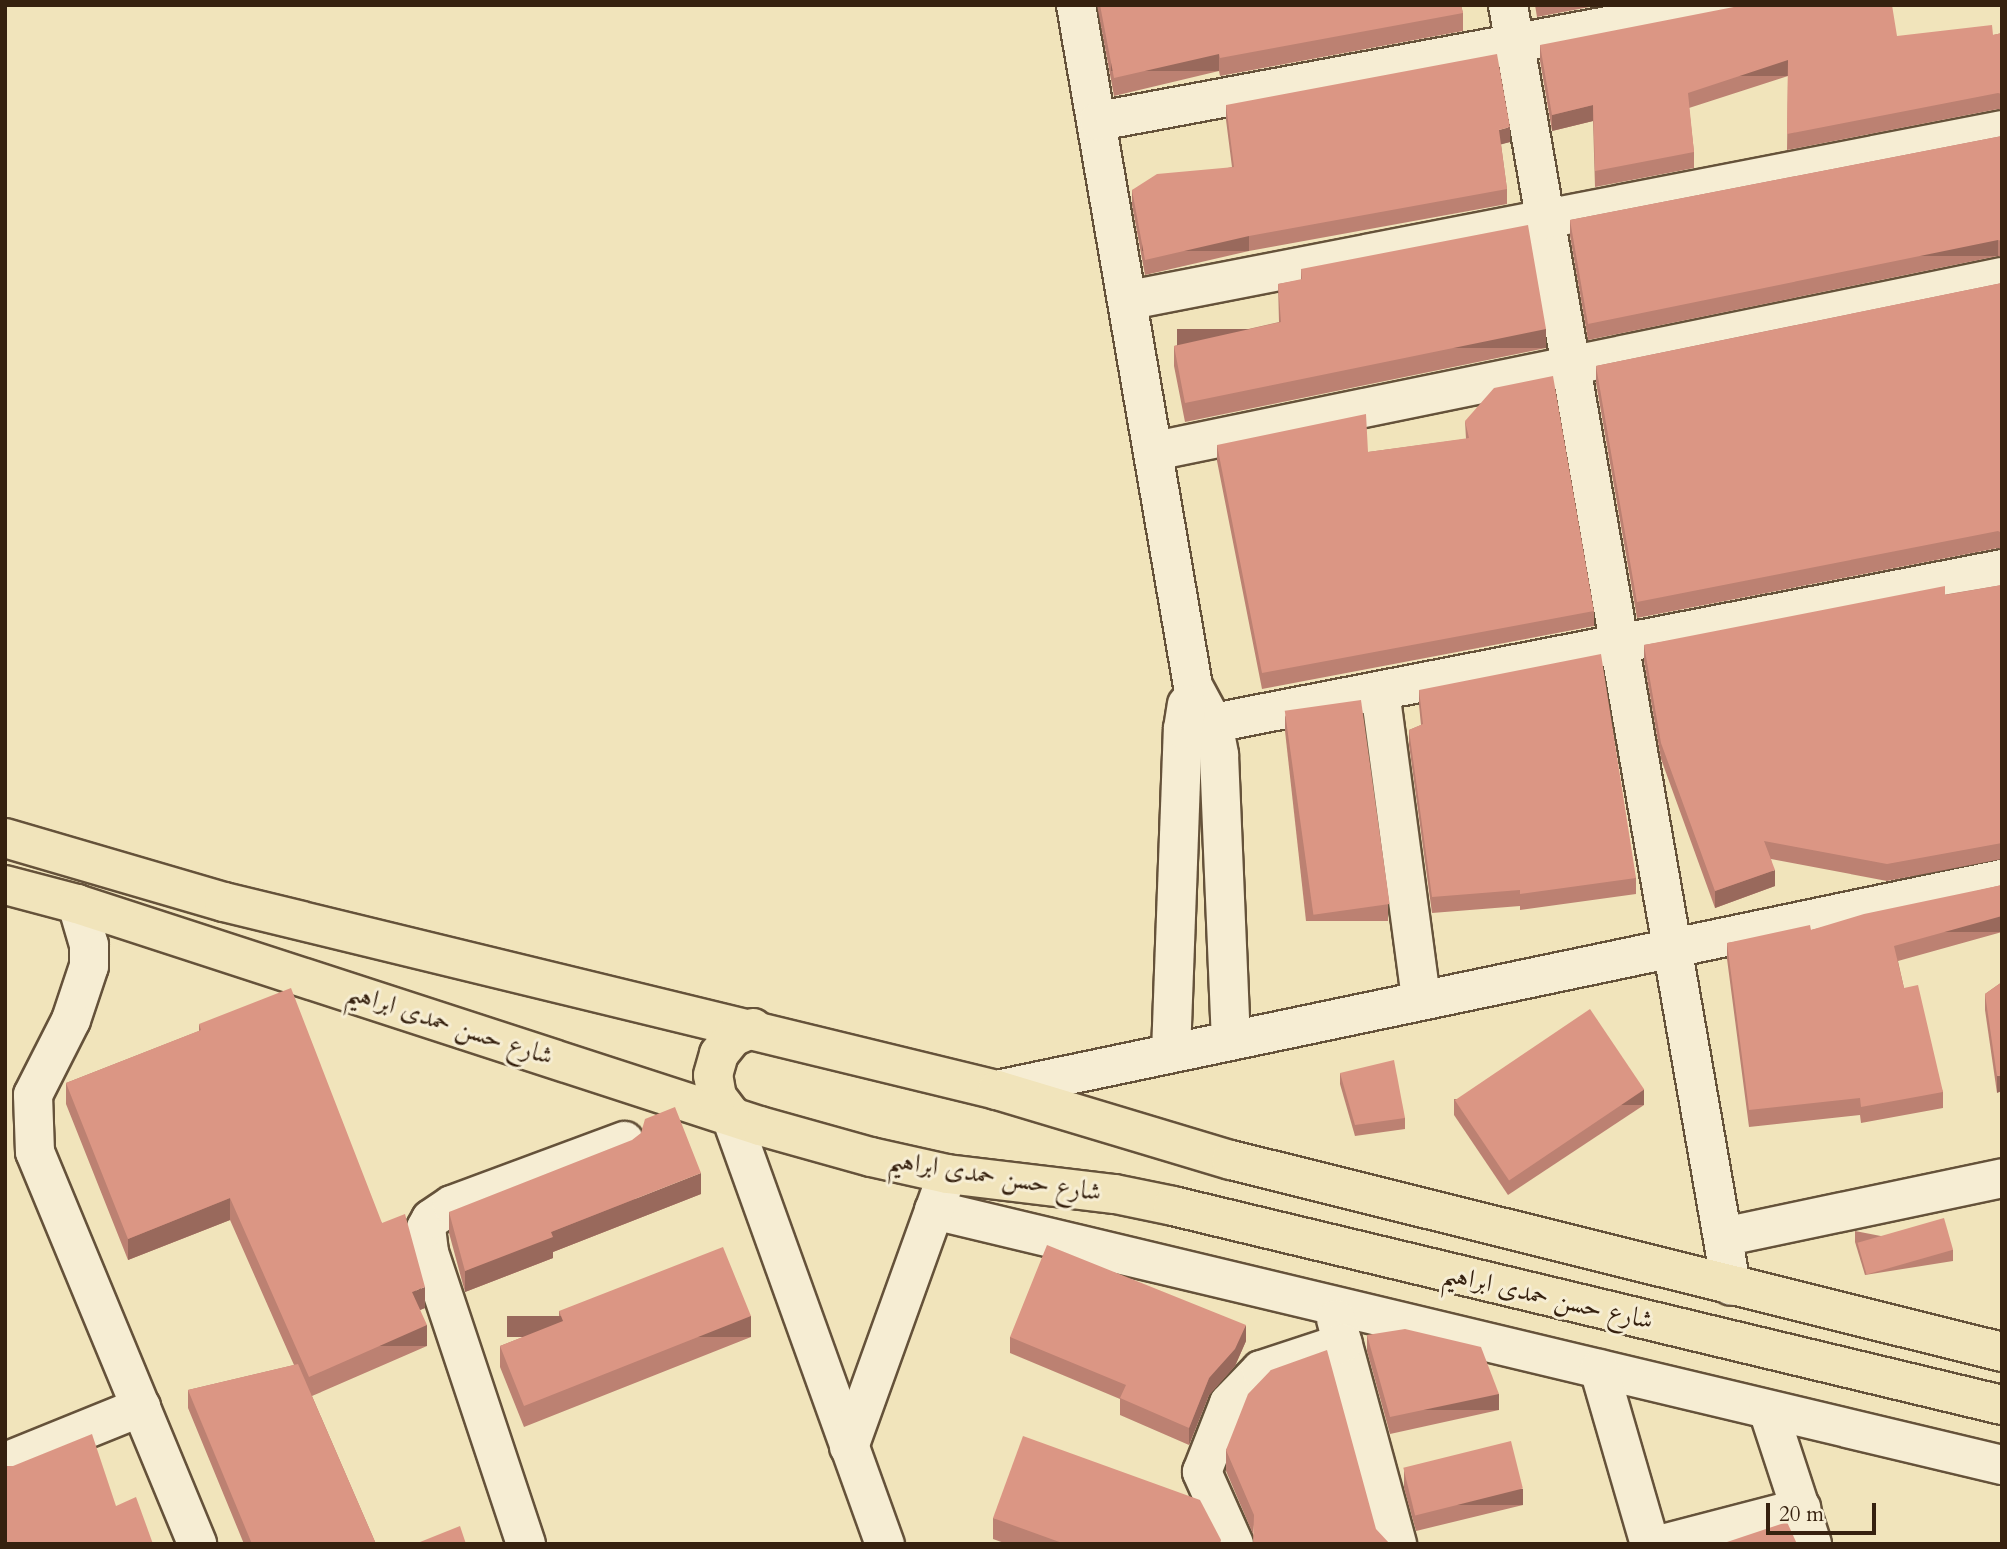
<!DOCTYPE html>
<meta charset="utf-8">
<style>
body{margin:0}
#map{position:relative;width:2007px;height:1549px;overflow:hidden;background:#f1e4bb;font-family:Cardo,Amiri,serif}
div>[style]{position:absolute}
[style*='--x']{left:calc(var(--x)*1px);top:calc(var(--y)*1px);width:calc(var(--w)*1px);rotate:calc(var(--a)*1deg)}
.roads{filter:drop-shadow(2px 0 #65523a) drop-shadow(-2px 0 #65523a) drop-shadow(0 2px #65523a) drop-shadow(0 -2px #65523a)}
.minor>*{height:38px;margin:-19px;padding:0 19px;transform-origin:19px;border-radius:19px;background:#f6edd3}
.major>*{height:38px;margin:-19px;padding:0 19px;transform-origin:19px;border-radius:19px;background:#f1e4bb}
.wall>*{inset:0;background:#bc8172}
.shaded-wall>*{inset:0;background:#99695c;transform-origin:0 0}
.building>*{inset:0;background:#db9684;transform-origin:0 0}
span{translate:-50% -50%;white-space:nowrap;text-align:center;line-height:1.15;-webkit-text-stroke:6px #f6edd3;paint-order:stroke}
.street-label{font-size:26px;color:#36210f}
.frame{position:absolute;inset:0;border:7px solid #36210f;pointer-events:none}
.scale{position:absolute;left:1766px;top:1503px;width:110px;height:32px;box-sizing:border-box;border:4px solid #36210f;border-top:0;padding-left:9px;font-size:21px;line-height:24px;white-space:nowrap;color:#36210f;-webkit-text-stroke:5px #f6edd3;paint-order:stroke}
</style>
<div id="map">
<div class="roads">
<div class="minor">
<div style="--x:1076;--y:5;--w:691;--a:80.25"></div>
<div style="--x:1193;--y:686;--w:42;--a:61.6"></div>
<div style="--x:1213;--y:723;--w:33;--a:79"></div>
<div style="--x:1219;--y:755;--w:285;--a:87.6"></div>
<div style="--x:1508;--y:5;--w:1300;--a:80.12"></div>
<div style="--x:1099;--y:121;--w:632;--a:-10.58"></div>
<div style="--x:1130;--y:300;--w:888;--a:-11.03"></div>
<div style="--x:1155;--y:451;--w:865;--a:-11.61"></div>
<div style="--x:1380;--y:691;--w:312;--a:82.4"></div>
<div style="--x:1183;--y:729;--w:834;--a:-11.05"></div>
<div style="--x:77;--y:904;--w:43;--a:73.7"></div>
<div style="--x:89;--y:945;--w:21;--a:90"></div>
<div style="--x:89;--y:966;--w:57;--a:108.4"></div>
<div style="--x:71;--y:1020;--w:84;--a:116.9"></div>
<div style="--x:33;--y:1095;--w:57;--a:88"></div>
<div style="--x:35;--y:1152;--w:424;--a:67.5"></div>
<div style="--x:1171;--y:1053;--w:324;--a:-87.9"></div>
<div style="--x:1183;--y:729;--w:25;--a:-81"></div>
<div style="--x:997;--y:1090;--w:1027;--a:-11.86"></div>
<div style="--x:730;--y:1114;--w:457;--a:70.2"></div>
<div style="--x:934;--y:1210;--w:1098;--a:13.43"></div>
<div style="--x:1723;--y:1237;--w:285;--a:-11.9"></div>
<div style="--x:1336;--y:1319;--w:233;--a:74.8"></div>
<div style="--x:1599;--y:1369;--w:182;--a:73.8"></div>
<div style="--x:1768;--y:1410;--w:141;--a:71.8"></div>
<div style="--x:849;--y:1447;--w:277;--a:-70.2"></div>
<div style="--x:5;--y:1462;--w:147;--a:-22"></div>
<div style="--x:526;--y:1544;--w:308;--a:-108.4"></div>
<div style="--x:429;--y:1252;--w:24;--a:-97"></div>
<div style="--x:426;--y:1228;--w:10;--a:-61"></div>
<div style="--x:431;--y:1219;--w:25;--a:-34"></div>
<div style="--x:452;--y:1205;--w:184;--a:-20.4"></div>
<div style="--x:1234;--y:1544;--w:79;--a:-114"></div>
<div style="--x:1202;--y:1472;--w:74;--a:-68.6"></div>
<div style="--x:1229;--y:1403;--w:46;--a:-45.9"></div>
<div style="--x:1261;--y:1370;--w:86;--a:-18.2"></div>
<div style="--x:1663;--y:1544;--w:143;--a:-14.6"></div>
</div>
<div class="major">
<div style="--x:5;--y:838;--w:228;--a:16.3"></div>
<div style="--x:224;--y:902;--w:796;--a:13.67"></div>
<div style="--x:997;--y:1090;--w:244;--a:16.7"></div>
<div style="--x:1231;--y:1160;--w:795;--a:13.98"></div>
<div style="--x:5;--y:885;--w:74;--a:14.8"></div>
<div style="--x:77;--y:904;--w:718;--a:18.01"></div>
<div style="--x:760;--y:1126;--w:115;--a:15.6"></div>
<div style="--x:871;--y:1157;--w:78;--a:12.6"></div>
<div style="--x:947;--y:1174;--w:169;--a:6.8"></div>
<div style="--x:1115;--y:1194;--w:59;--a:11.7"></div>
<div style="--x:1173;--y:1206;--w:853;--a:13.5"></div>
<div style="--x:730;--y:1114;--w:21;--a:-127"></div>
<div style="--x:717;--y:1097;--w:22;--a:-100"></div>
<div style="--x:713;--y:1075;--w:22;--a:-74"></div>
<div style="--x:719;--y:1054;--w:22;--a:-51"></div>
<div style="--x:733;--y:1037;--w:22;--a:-24"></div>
</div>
</div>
<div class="wall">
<div style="clip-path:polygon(1097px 5px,1461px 5px,1463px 13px,1463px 31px,1220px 76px,1219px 71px,1114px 96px)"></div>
<div style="clip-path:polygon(1535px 5px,1600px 5px,1537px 17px)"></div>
<div style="clip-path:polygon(2002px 33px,2002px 110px,1998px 109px,1787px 150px,1788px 76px,1689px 108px,1694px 152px,1694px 168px,1595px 187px,1593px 121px,1552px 131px,1540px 61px,1540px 45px,1993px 35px)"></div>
<div style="clip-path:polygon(1226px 105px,1510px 142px,1501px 144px,1507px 189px,1507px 204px,1249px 251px,1145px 275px,1132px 205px,1132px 190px,1232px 167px,1226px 120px)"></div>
<div style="clip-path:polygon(2002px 136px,2002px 257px,1998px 256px,1588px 340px,1570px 236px,1570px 220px)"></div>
<div style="clip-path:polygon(1301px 269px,1546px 348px,1185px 422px,1174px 366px,1174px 346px,1279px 322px,1278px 284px,1301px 280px)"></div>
<div style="clip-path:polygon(2002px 283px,2002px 549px,1998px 548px,1637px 618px,1596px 383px,1596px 366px)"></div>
<div style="clip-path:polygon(1465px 421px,1594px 611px,1594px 626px,1262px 689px,1217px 461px,1217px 445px,1368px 452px,1466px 439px)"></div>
<div style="clip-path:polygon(2002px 585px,2002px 859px,1887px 881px,1771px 859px,1775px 886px,1715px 908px,1661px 759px,1644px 661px,1644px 645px)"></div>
<div style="clip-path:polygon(1419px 690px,1636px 878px,1636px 894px,1520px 910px,1520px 906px,1432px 913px,1409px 745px,1409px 730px,1421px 725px,1419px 705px)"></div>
<div style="clip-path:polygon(1285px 715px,1388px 904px,1388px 921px,1306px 921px,1285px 731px)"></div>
<div style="clip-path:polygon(2002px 885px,2002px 932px,1898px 961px,1904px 988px,1943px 1092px,1943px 1108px,1861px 1123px,1860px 1115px,1749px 1127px,1727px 959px,1727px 943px,1811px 930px)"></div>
<div style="clip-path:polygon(2002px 982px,1997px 1093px,1985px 1010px,1985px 994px)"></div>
<div style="clip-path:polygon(199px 1024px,382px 1223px,425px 1308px,420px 1310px,427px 1346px,312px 1396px,376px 1544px,244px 1544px,188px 1408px,188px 1390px,294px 1365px,230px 1220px,128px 1260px,66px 1104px,66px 1083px,199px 1031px)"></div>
<div style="clip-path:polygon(1340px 1073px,1405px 1118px,1405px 1129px,1355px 1136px,1340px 1084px)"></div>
<div style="clip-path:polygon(1454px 1099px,1644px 1105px,1508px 1195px,1454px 1115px)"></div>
<div style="clip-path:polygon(701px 1194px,553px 1252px,553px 1258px,465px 1292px,449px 1233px,449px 1212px)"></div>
<div style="clip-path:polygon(1855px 1231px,1953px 1250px,1953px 1261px,1865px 1275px,1855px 1242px)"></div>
<div style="clip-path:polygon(559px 1311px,751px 1337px,524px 1427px,500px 1367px,500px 1346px,559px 1323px)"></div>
<div style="clip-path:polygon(1367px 1335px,1499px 1410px,1390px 1434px,1367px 1351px)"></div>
<div style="clip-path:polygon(1010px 1337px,1246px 1341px,1235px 1366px,1209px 1395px,1189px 1445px,1120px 1415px,1120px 1399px,1010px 1353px)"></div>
<div style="clip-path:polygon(1271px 1370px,1253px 1534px,1226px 1471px,1226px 1450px)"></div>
<div style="clip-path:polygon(1404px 1471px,1523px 1505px,1416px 1531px,1404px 1488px)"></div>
<div style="clip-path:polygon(993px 1518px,1221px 1544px,1007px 1544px,993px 1539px)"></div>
</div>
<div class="shaded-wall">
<div style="left:1219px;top:54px;width:17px;height:108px;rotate:90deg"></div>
<div style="left:1788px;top:60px;width:16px;height:105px;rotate:90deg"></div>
<div style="clip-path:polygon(1593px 105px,1593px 121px,1552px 131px,1552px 115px)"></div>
<div style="clip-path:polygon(1510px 127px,1510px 142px,1499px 145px,1499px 130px)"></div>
<div style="left:1249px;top:236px;width:15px;height:107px;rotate:90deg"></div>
<div style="left:1998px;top:240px;width:16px;height:419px;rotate:90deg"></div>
<div style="left:1546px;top:329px;width:19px;height:369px;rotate:90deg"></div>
<div style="clip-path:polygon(1775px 870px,1775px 886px,1715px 908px,1715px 891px)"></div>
<div style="left:2002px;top:916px;width:16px;height:112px;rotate:90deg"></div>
<div style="clip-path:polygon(2002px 1075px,2002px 1091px,1997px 1093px,1997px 1076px)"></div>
<div style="left:1644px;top:1089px;width:16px;height:163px;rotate:90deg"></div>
<div style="clip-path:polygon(701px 1173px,701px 1194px,553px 1252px,553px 1258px,465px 1292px,465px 1271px,551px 1232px)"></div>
<div style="clip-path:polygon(230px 1198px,230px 1220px,128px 1260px,128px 1239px)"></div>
<div style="clip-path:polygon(425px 1287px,425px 1308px,412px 1313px,412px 1292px)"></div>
<div style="left:751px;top:1316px;width:21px;height:244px;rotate:90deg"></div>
<div style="left:427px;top:1325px;width:21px;height:129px;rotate:90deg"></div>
<div style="clip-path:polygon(1246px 1325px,1246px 1341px,1235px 1366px,1209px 1395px,1189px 1445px,1189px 1428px,1209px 1378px)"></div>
<div style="left:1499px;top:1394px;width:16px;height:111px;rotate:90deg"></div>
<div style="left:1523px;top:1489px;width:16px;height:110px;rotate:90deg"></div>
</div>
<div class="building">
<div style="clip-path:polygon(1100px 5px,1461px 5px,1463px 13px,1220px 58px,1219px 54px,1114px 78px)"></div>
<div style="clip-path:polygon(1744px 5px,1892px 5px,1897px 36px,1992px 25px,1993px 35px,2002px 33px,2002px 94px,1998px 93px,1787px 134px,1788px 60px,1688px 93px,1694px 152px,1595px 171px,1593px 105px,1552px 115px,1540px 45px)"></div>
<div style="clip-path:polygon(1497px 54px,1510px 127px,1499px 130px,1507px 189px,1249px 236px,1145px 260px,1132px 190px,1157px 174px,1234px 167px,1226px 105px)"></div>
<div style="clip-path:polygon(2002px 136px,2002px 241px,1998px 240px,1588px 324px,1570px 220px)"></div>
<div style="clip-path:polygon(1528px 225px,1546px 329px,1185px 403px,1174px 346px,1281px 322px,1278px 284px,1302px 279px,1301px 269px)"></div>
<div style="clip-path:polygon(2002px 283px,2002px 533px,1998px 531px,1637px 602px,1596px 366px)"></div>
<div style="clip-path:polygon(1553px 376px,1594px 611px,1262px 673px,1217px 445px,1366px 414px,1368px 452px,1469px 438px,1465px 421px,1494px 388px)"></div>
<div style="clip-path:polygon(2002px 585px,2002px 843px,1887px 864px,1764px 841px,1775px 870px,1715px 891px,1661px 743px,1644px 645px,1945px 586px,1945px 595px)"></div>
<div style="clip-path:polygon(1601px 654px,1636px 878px,1520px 894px,1520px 890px,1432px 897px,1409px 730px,1423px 724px,1419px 690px)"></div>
<div style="left:1361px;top:700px;width:206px;height:77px;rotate:82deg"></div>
<div style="clip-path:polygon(2002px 885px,2002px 916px,1894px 946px,1904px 988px,1918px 985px,1943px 1092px,1861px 1107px,1860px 1098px,1749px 1110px,1727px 943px,1810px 925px,1811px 930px,1864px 914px)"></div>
<div style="clip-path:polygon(2002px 982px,2002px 1075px,1997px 1076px,1985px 994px)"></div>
<div style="clip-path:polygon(291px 988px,382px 1223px,405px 1214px,425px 1287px,412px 1292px,427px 1325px,309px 1377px,230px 1198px,128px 1239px,66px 1083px,201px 1030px,199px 1024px)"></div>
<div style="left:1590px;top:1009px;width:97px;height:163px;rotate:56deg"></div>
<div style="clip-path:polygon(1394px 1060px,1405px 1118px,1355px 1125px,1340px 1073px)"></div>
<div style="clip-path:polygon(675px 1107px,701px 1173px,551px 1232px,553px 1237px,465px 1271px,449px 1212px,632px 1140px,641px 1133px,645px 1119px)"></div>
<div style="left:1944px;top:1218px;width:33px;height:90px;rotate:74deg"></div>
<div style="clip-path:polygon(1047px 1245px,1246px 1325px,1235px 1349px,1209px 1378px,1189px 1428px,1120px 1398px,1126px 1385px,1010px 1337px)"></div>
<div style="clip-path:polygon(723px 1247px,751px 1316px,524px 1406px,500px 1346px,563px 1321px,559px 1311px)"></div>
<div style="clip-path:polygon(1405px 1329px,1481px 1347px,1499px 1394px,1390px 1417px,1367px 1335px)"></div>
<div style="clip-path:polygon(1327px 1350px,1376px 1529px,1390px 1544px,1253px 1544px,1254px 1515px,1226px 1450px,1248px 1394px,1271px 1370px)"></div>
<div style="clip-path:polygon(298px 1364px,376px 1544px,252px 1544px,188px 1390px)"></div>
<div style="clip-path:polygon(92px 1434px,116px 1506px,136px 1497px,153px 1544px,5px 1544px,5px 1466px,13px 1466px)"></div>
<div style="clip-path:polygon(1023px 1436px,1200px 1500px,1221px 1540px,1220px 1544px,1065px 1544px,993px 1518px)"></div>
<div style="left:1511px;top:1441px;width:49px;height:111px;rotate:76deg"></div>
<div style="clip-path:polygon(1787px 1522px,1797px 1544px,1721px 1544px)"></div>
<div style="clip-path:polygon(460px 1526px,466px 1544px,415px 1544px)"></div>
</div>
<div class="street-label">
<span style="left:450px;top:1024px;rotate:18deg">شارع حسن حمدى ابراهيم</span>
<span style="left:995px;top:1176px;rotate:9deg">شارع حسن حمدى ابراهيم</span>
<span style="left:1548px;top:1297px;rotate:13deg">شارع حسن حمدى ابراهيم</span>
</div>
<div class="frame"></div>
<div class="scale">20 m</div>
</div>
